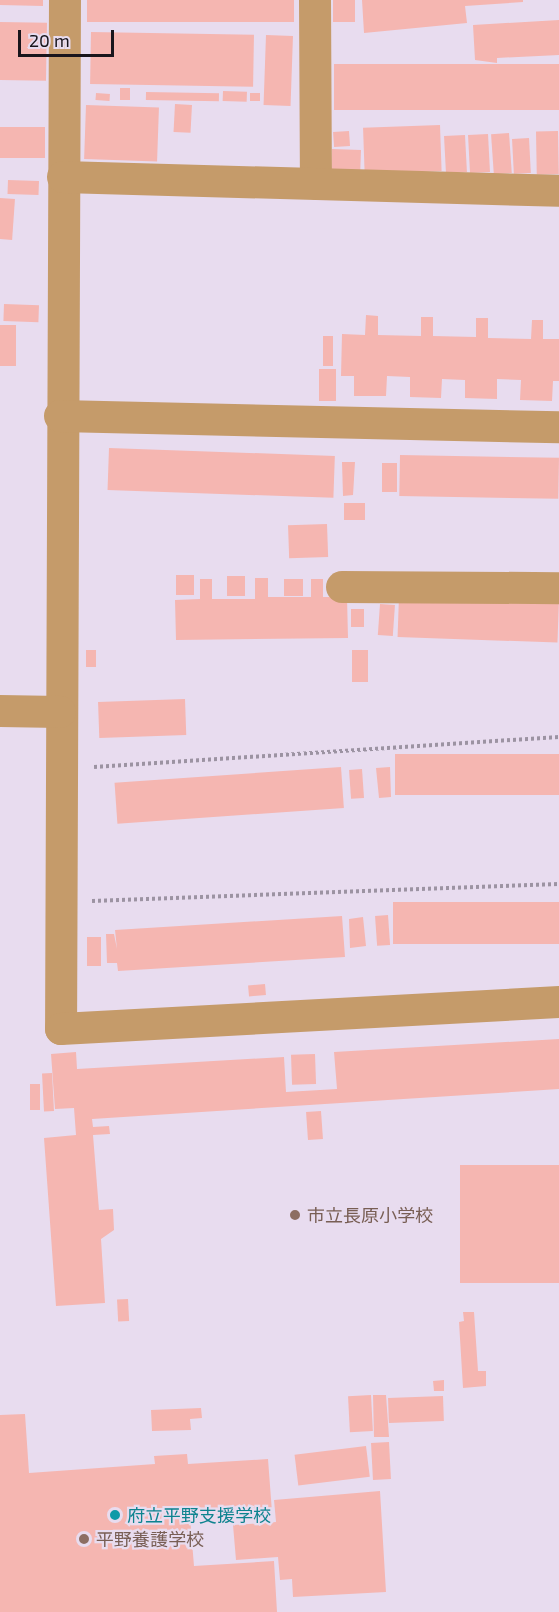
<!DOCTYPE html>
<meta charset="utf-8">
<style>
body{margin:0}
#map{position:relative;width:559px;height:1612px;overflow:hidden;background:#e8dcef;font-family:"Exo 2","Noto Sans JP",sans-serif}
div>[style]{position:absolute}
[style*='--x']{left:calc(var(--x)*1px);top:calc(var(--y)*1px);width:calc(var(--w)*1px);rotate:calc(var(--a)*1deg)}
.building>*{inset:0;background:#f5b6b1;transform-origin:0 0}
.path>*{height:4px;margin-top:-2px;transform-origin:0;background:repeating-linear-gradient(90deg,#9c93a2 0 3px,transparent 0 6px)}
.minor>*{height:32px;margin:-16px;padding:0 16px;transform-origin:16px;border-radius:16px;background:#c59b6a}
.dots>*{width:16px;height:16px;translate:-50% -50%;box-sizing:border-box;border:3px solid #e8dcef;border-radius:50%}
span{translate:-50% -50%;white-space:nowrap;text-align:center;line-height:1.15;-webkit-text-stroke:4.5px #e8dcef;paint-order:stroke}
.education-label{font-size:18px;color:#785e54}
.left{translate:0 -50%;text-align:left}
.culture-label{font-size:18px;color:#0d838f}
.scale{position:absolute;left:18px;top:30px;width:96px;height:27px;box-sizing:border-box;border:3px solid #19151c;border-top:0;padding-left:8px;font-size:18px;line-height:21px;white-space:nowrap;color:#19151c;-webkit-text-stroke:4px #e8dcef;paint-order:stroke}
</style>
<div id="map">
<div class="building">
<div style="clip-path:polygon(0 0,43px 0,43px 6px,0 5px)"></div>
<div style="left:87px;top:0;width:207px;height:22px"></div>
<div style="left:333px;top:0;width:22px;height:22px"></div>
<div style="clip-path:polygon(362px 0,523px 0,523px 2px,465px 6px,467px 23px,364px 33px)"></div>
<div style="clip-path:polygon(559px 20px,559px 55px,497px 58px,497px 63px,475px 60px,473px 25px)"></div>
<div style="left:0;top:22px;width:47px;height:58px;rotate:1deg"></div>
<div style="left:91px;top:32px;width:163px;height:52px;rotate:1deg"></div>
<div style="left:266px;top:35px;width:27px;height:70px;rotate:2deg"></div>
<div style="left:559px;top:64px;width:46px;height:225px;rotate:90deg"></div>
<div style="left:120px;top:88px;width:10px;height:12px"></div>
<div style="left:223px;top:91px;width:24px;height:10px;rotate:2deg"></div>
<div style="left:146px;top:92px;width:73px;height:8px;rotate:1deg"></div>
<div style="left:96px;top:93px;width:14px;height:7px;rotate:4deg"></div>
<div style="left:250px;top:93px;width:10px;height:8px"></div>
<div style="left:175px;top:104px;width:17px;height:28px;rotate:3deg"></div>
<div style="left:86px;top:105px;width:73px;height:54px;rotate:2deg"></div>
<div style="left:440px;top:125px;width:46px;height:77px;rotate:88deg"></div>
<div style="left:0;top:127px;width:45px;height:31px"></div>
<div style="left:349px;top:131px;width:15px;height:16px;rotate:86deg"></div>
<div style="left:558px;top:131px;width:43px;height:22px;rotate:89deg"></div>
<div style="left:509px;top:133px;width:40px;height:18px;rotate:86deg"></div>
<div style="left:488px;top:134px;width:38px;height:20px;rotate:87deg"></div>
<div style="left:465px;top:135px;width:37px;height:21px;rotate:87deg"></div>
<div style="left:529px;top:138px;width:35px;height:17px;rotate:87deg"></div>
<div style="left:332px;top:149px;width:29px;height:21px;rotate:2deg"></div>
<div style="left:8px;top:180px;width:31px;height:14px;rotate:2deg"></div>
<div style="left:0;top:198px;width:15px;height:41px;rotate:4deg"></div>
<div style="left:4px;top:304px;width:35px;height:17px;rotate:2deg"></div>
<div style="clip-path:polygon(366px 315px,378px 316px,378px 335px,421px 336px,421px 317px,433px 317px,433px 336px,476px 337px,476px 318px,488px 318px,488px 338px,531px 339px,532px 320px,543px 320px,543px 339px,559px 339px,559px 381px,553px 381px,552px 401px,520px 400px,521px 380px,497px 379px,497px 399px,465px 398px,465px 380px,442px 379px,441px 398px,410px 397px,410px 377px,387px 376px,386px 396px,354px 396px,354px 376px,341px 376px,342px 334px,365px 335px)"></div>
<div style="left:0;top:325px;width:16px;height:41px"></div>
<div style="left:323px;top:336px;width:10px;height:30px"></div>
<div style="left:319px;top:369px;width:17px;height:32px"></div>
<div style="left:109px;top:448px;width:226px;height:42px;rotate:2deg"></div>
<div style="left:400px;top:455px;width:159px;height:41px;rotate:1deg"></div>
<div style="clip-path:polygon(342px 462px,355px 462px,353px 495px,343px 496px)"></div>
<div style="left:382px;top:463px;width:15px;height:29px"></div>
<div style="left:344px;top:503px;width:21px;height:17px"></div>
<div style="left:327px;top:524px;width:33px;height:39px;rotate:88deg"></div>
<div style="left:176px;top:575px;width:18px;height:20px"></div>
<div style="left:245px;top:576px;width:20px;height:18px;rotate:90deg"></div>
<div style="clip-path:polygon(255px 578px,268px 578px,268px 597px,311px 597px,311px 579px,323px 579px,323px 597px,347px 597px,348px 638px,176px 640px,175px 600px,200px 599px,200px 579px,212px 579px,212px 599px,255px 599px)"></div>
<div style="left:284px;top:579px;width:19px;height:17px"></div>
<div style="left:399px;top:596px;width:160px;height:41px;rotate:2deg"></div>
<div style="left:380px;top:604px;width:15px;height:31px;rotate:4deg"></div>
<div style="left:351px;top:609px;width:13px;height:18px"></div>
<div style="left:86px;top:650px;width:10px;height:17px"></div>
<div style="left:352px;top:650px;width:16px;height:32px"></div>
<div style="left:185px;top:699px;width:36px;height:87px;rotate:88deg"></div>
<div style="left:559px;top:754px;width:41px;height:164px;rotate:90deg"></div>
<div style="left:341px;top:767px;width:41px;height:227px;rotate:86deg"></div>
<div style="clip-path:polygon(390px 767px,391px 797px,379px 798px,376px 768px)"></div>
<div style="left:362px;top:769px;width:29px;height:13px;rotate:86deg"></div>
<div style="left:559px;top:902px;width:42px;height:166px;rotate:90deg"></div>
<div style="left:388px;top:915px;width:30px;height:13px;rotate:86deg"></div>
<div style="clip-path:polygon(342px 916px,345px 957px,118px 971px,117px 963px,107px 963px,106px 934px,114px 934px,117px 949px,115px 930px)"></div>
<div style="clip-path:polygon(363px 917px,366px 946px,350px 948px,349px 919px)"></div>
<div style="left:87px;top:937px;width:14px;height:29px"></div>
<div style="left:265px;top:984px;width:11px;height:17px;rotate:85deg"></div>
<div style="clip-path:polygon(559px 1039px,559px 1089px,92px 1119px,93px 1127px,109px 1126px,110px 1134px,93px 1135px,99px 1210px,113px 1209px,114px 1230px,101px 1239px,105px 1303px,56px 1306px,44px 1138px,76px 1135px,74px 1108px,55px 1109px,51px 1054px,76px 1052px,77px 1069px,284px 1057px,286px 1092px,337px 1089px,334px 1052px)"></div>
<div style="left:315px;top:1054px;width:30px;height:24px;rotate:88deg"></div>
<div style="left:52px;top:1073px;width:38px;height:10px;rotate:87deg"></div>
<div style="left:30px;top:1084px;width:10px;height:26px"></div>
<div style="left:321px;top:1111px;width:28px;height:15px;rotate:86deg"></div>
<div style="left:559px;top:1165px;width:118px;height:99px;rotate:90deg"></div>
<div style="left:128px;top:1299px;width:22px;height:11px;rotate:87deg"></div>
<div style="clip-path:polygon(463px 1312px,474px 1312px,478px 1371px,486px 1371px,486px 1386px,463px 1388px,459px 1322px,464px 1321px)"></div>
<div style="clip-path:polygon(444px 1380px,444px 1391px,434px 1391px,433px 1381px)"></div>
<div style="left:371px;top:1395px;width:36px;height:23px;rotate:87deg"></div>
<div style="clip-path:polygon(373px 1395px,386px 1395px,389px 1437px,374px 1437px)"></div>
<div style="left:443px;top:1396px;width:25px;height:55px;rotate:88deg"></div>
<div style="clip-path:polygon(201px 1408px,202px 1418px,190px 1419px,191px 1430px,152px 1431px,151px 1410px)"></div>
<div style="clip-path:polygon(25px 1414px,29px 1473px,155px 1464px,154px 1456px,187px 1454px,188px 1464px,268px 1459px,272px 1512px,190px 1517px,194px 1566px,274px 1561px,277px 1612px,0 1612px,0 1415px)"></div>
<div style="left:389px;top:1442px;width:37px;height:18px;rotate:87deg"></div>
<div style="left:366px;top:1446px;width:31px;height:72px;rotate:83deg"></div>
<div style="clip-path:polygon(380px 1491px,386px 1592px,293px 1597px,292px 1579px,280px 1580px,278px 1557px,236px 1560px,233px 1525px,276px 1522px,274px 1500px)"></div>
</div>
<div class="path">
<div style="--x:94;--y:767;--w:466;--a:-3.7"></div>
<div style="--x:92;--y:901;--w:467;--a:-2.1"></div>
</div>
<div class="minor">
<div style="--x:65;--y:0;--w:1029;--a:90.22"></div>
<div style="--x:61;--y:1029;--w:499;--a:-3.1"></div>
<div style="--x:315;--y:0;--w:184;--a:89.7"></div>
<div style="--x:63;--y:177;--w:496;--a:1.6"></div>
<div style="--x:60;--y:416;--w:499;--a:1.3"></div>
<div style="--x:342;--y:587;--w:217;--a:0.3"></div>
<div style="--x:0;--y:711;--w:60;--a:1"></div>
</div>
<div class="dots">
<div style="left:295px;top:1215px;background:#8d6e63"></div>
<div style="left:115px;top:1515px;background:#0f9aa8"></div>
<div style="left:84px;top:1539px;background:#8d6e63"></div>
</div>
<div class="education-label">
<span class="left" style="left:307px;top:1215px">市立長原小学校</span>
<span class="left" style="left:96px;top:1539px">平野養護学校</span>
</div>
<div class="culture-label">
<span class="left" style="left:127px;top:1515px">府立平野支援学校</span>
</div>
<div class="scale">20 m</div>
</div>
